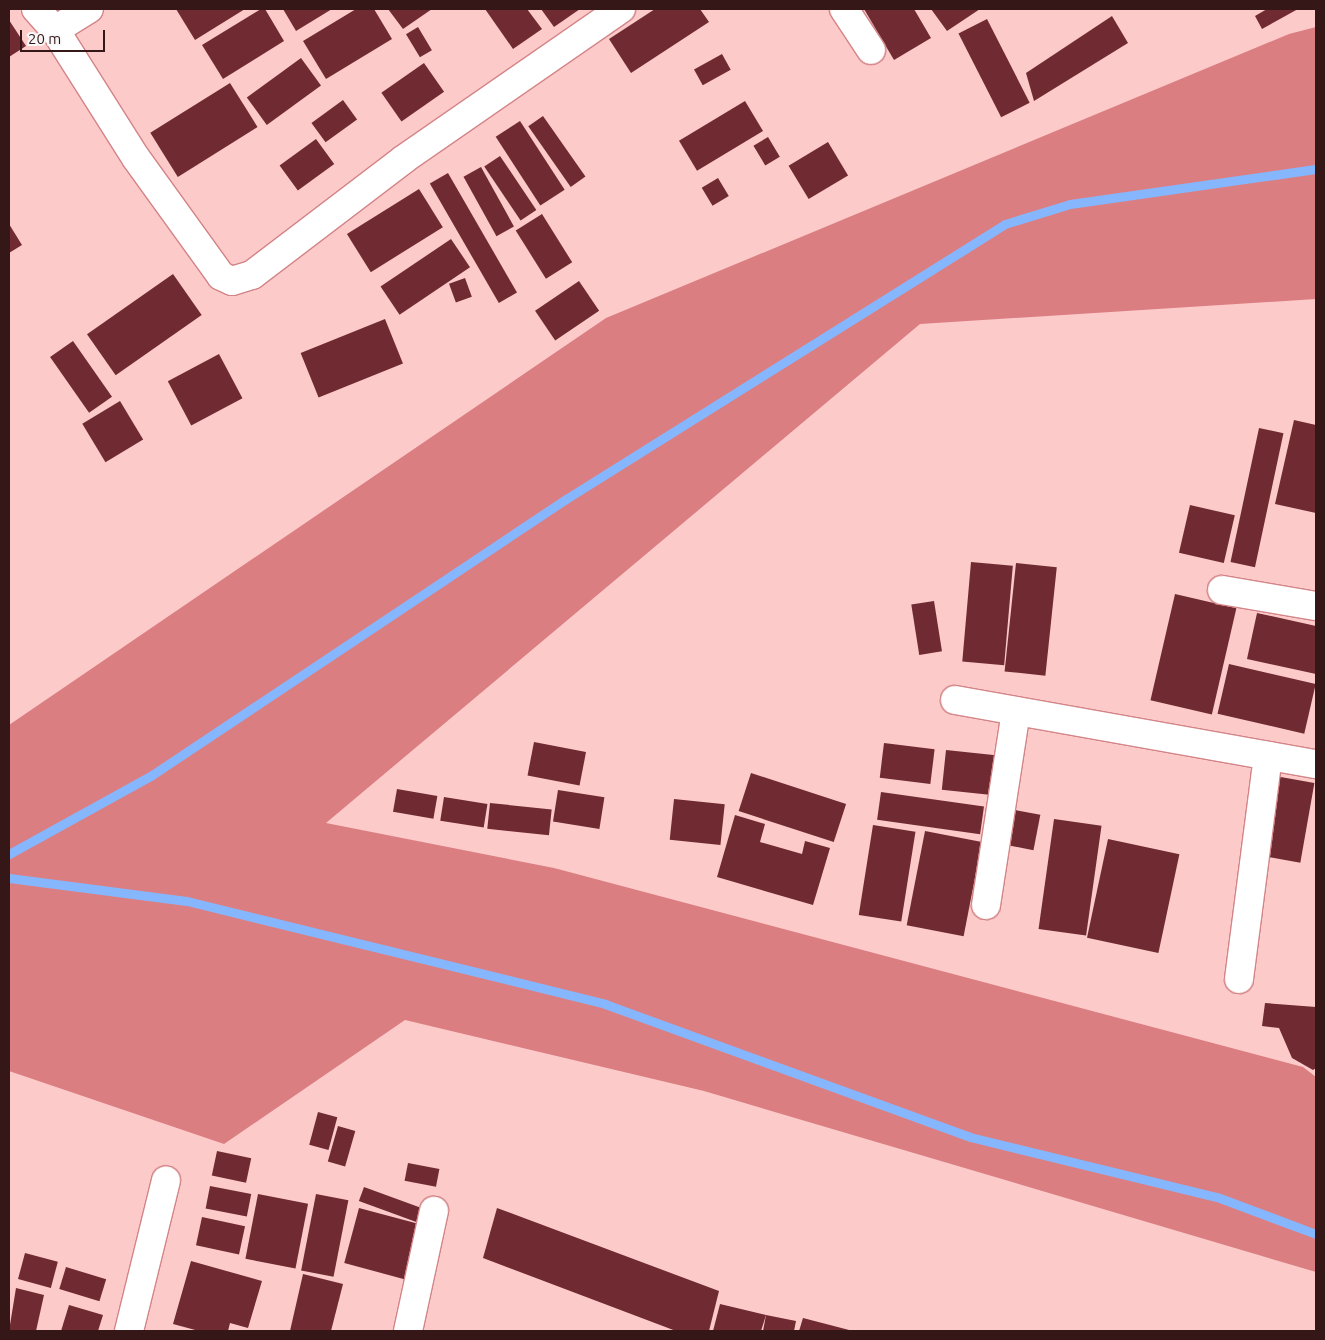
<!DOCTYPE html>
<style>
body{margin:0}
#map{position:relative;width:1325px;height:1340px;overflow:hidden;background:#fdcaca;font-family:Ubuntu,sans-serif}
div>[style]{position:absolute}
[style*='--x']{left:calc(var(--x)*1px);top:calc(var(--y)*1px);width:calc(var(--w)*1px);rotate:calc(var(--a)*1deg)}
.forest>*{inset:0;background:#db7e82}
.stream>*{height:9px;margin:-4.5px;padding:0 4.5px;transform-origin:4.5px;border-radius:4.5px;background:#86b7fe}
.building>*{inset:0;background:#6f2b31;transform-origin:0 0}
.roads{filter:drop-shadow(1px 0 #d38487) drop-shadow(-1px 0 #d38487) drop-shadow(0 1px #d38487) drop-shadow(0 -1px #d38487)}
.minor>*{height:28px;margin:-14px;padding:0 14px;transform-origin:14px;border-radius:14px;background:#fff}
span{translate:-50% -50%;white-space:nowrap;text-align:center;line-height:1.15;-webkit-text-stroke:5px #f9f9f9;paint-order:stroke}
.frame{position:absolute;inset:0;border:10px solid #351718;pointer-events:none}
.scale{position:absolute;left:20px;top:30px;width:85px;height:22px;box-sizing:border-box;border:2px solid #351718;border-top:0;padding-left:6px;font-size:15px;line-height:18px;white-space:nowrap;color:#351718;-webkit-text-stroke:4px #f9f9f9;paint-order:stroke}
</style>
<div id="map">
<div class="forest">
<div style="clip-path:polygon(1316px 27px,1316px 299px,920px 324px,326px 823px,554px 868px,1303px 1067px,1316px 1077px,1316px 1272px,704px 1091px,405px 1020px,224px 1144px,9px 1071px,9px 725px,606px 318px,1289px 34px)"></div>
</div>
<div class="stream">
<div style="--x:9;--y:854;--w:163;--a:-28.9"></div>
<div style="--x:152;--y:775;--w:498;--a:-33.7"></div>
<div style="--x:566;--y:499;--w:518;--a:-32.06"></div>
<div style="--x:1005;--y:224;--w:68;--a:-17.1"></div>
<div style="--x:1070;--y:204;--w:248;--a:-8.1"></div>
<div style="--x:9;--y:878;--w:179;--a:7.4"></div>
<div style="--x:187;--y:901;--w:431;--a:13.8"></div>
<div style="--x:605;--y:1004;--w:388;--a:20"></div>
<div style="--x:970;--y:1137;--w:254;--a:13.7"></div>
<div style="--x:1217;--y:1197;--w:106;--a:20.5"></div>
</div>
<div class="building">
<div style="clip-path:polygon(176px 9px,245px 9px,195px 40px)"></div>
<div style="clip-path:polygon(261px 9px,265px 9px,284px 41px,223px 79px,202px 45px)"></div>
<div style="clip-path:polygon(283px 9px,332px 9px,296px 31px)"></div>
<div style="clip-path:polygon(356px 9px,374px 9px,392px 39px,326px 79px,303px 41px)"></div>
<div style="clip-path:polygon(388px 9px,432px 9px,403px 29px)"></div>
<div style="clip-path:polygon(485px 9px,527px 9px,542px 29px,513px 49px)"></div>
<div style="clip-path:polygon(541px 9px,580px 9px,554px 27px)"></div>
<div style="clip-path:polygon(655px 9px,700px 9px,709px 22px,631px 73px,609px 39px)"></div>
<div style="clip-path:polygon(864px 9px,914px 9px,931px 38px,894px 60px)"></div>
<div style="clip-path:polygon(931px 9px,980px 9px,947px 31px)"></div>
<div style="clip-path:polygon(1267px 9px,1298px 9px,1262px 29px,1255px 16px)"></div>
<div style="clip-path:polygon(1112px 16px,1128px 43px,1034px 101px,1026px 73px)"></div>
<div style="left:987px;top:19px;width:94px;height:32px;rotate:63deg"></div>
<div style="clip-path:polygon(9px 20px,26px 46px,9px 57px)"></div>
<div style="left:418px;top:27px;width:27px;height:14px;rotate:59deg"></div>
<div style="left:722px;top:54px;width:18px;height:32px;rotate:61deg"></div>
<div style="left:301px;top:58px;width:34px;height:67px;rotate:54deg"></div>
<div style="left:424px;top:63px;width:35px;height:52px;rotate:55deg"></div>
<div style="left:230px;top:83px;width:52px;height:94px;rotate:58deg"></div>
<div style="left:343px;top:100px;width:24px;height:39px;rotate:54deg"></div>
<div style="left:745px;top:101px;width:35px;height:77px;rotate:59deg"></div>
<div style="left:543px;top:116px;width:74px;height:18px;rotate:55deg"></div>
<div style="left:520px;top:121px;width:82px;height:29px;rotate:57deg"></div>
<div style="left:768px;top:137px;width:23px;height:17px;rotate:59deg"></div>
<div style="left:316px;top:139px;width:31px;height:45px;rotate:54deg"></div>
<div style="left:828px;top:142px;width:39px;height:46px;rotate:59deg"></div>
<div style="left:500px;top:156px;width:65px;height:19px;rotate:56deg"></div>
<div style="left:481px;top:167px;width:68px;height:20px;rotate:61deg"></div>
<div style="left:448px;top:173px;width:138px;height:21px;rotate:60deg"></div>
<div style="left:718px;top:178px;width:21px;height:19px;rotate:59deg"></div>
<div style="left:419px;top:189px;width:45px;height:85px;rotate:58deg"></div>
<div style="left:542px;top:214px;width:57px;height:31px;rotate:58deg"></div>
<div style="clip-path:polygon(9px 224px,22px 245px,9px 253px)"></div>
<div style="left:451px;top:239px;width:34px;height:85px;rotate:56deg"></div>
<div style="left:173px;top:274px;width:50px;height:105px;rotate:55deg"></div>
<div style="left:465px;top:278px;width:20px;height:17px;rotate:70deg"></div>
<div style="left:579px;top:281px;width:36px;height:53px;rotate:56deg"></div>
<div style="left:385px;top:319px;width:48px;height:91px;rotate:68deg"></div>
<div style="left:73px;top:341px;width:68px;height:28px;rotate:55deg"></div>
<div style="left:219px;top:354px;width:50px;height:58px;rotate:62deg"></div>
<div style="left:120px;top:401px;width:45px;height:44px;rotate:59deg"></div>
<div style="clip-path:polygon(1294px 420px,1316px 425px,1316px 513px,1275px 504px)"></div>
<div style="left:1259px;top:428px;width:25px;height:137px;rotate:12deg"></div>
<div style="left:1190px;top:505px;width:46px;height:49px;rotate:13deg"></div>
<div style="left:971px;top:562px;width:42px;height:100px;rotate:5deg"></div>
<div style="left:1016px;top:563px;width:41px;height:109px;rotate:6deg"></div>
<div style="left:1175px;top:594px;width:63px;height:109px;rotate:13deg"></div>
<div style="left:934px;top:601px;width:51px;height:23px;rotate:81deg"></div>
<div style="clip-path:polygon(1257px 613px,1316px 626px,1316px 674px,1247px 659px)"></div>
<div style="left:1229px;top:664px;width:89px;height:51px;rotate:13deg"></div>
<div style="left:534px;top:742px;width:53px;height:34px;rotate:11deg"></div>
<div style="left:884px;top:743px;width:51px;height:35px;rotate:7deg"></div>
<div style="left:946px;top:750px;width:50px;height:40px;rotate:6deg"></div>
<div style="left:751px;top:773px;width:100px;height:40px;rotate:18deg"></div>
<div style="left:1275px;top:776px;width:40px;height:81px;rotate:10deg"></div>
<div style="left:397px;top:789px;width:41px;height:23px;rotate:10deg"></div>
<div style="left:558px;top:790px;width:47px;height:32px;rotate:9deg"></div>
<div style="left:881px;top:792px;width:104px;height:28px;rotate:8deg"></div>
<div style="left:444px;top:797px;width:44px;height:24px;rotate:9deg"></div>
<div style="left:674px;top:799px;width:51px;height:41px;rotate:6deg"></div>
<div style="left:490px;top:803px;width:62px;height:26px;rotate:6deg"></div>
<div style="left:1005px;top:808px;width:36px;height:36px;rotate:11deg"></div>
<div style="clip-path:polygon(735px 815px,765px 824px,760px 842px,802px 854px,805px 841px,830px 848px,813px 905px,717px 877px)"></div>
<div style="left:1054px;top:819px;width:48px;height:111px;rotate:8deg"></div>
<div style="left:873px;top:825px;width:43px;height:91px;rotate:9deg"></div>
<div style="left:925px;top:831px;width:58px;height:96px;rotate:11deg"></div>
<div style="left:1108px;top:839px;width:73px;height:101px;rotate:12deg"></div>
<div style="clip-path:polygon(1265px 1003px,1316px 1007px,1316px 1068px,1313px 1070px,1292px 1058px,1279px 1028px,1262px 1026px)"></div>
<div style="left:318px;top:1112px;width:20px;height:34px;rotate:15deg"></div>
<div style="left:338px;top:1126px;width:18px;height:37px;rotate:16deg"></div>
<div style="left:217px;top:1151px;width:35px;height:25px;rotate:12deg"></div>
<div style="left:408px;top:1163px;width:32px;height:18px;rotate:11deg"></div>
<div style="left:210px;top:1186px;width:42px;height:23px;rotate:11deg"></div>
<div style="left:364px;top:1187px;width:67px;height:15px;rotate:20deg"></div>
<div style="left:258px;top:1194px;width:51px;height:66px;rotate:11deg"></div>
<div style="left:316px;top:1194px;width:33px;height:78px;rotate:11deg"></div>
<div style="left:359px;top:1208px;width:66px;height:57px;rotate:15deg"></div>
<div style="clip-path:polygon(497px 1208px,719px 1291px,709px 1331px,676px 1331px,483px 1258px)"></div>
<div style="left:202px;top:1217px;width:44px;height:29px;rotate:12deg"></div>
<div style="left:25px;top:1253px;width:34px;height:27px;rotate:15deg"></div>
<div style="clip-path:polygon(191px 1261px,262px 1281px,248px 1328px,230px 1323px,228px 1331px,199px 1331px,173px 1324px)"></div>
<div style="left:66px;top:1267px;width:42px;height:23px;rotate:17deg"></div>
<div style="clip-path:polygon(303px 1274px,343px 1284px,331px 1331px,290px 1331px)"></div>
<div style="clip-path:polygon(16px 1288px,44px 1295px,36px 1331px,9px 1331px)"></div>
<div style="clip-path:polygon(720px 1304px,766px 1315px,761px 1331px,713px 1331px)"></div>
<div style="clip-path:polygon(69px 1305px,103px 1315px,98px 1331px,61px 1331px)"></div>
<div style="clip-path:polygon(766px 1315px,796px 1321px,794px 1331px,763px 1331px)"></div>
<div style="clip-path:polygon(803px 1318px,853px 1331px,799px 1331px)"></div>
</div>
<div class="roads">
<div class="minor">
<div style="--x:36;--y:9;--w:28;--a:48"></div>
<div style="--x:55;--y:30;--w:151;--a:57.7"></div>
<div style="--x:136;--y:158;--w:145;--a:54.2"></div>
<div style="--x:221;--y:276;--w:12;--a:24"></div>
<div style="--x:232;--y:281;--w:21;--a:-17"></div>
<div style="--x:252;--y:275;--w:191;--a:-37.3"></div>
<div style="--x:404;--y:159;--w:264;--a:-34.7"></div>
<div style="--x:844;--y:9;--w:49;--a:56.6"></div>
<div style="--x:55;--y:30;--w:40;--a:-32"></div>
<div style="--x:1222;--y:590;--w:95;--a:9.7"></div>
<div style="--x:955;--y:700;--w:367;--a:10.1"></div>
<div style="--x:986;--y:905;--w:196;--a:-81.2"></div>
<div style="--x:1239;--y:979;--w:225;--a:-82.6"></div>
<div style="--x:129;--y:1331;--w:155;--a:-76.2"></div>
<div style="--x:408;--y:1331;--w:123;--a:-77.8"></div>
</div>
</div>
<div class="frame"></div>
<div class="scale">20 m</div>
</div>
